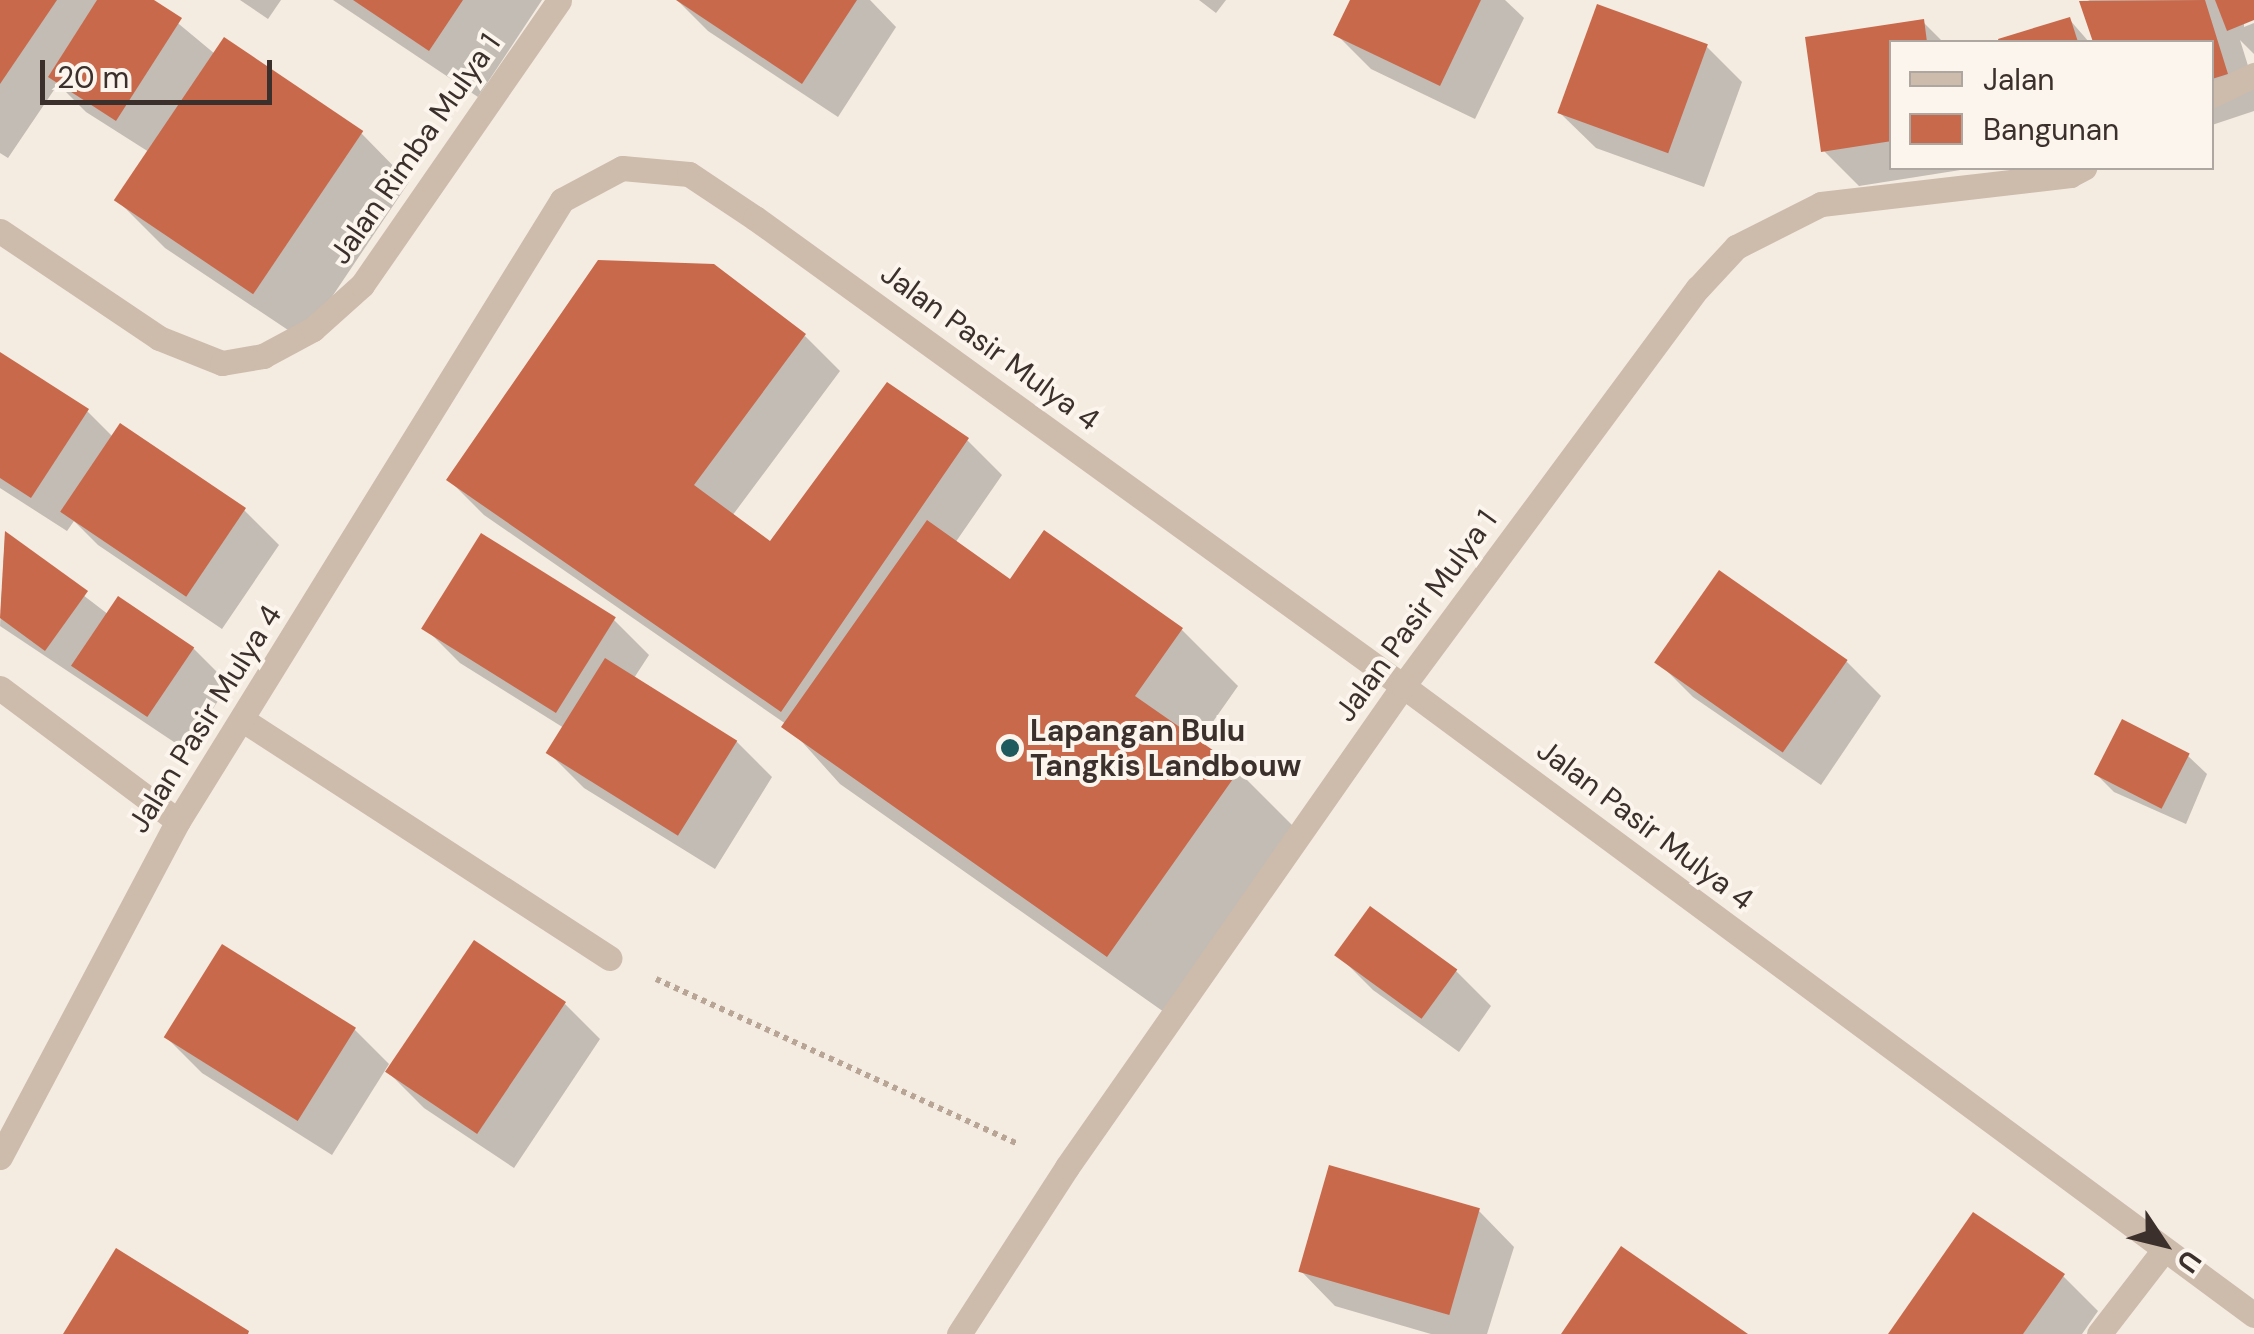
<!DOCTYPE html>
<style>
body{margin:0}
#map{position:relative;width:2254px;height:1334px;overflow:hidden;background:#f4ebe1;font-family:"DM Sans",sans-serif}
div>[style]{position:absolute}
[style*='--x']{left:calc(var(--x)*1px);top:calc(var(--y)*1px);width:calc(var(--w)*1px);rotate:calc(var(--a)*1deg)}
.shadow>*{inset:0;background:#0003}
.building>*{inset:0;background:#c8694b;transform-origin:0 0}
.path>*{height:6px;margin-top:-3px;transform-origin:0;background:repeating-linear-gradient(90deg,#b9a596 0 5px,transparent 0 10px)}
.service>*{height:25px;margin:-12.5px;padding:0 12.5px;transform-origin:12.5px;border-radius:12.5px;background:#cdbbac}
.minor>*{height:25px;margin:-12.5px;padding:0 12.5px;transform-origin:12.5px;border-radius:12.5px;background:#cdbbac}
.dots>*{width:28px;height:28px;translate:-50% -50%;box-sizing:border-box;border:5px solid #fbf5ee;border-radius:50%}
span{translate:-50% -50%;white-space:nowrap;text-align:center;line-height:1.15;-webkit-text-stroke:8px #fbf5ee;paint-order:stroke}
.street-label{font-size:30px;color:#3b302b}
.poi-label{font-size:30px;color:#3b302b;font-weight:700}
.left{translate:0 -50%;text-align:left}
.legend{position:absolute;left:1889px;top:40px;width:325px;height:130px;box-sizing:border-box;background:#fbf5ee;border:2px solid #aea6a0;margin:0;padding:12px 18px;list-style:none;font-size:30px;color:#3b302b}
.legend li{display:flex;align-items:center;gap:20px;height:50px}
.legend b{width:50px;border:2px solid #aea6a0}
.north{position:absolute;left:2114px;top:1194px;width:100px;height:100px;-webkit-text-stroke:8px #fbf5ee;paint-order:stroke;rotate:125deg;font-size:28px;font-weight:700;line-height:40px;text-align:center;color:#3b302b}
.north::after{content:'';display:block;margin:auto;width:35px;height:45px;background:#3b302b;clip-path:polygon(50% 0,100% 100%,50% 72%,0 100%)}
.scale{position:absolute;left:40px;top:60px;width:232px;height:45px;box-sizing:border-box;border:5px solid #3b302b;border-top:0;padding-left:12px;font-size:30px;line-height:35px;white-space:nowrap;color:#3b302b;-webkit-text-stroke:8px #fbf5ee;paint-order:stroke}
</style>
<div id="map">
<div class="shadow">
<div style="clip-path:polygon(0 0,150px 0,215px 54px,362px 134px,409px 182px,303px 340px,165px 248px,117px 200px,149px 152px,86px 112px,58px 84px,8px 158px,0 153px)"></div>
<div style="clip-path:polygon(240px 0,281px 0,268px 19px)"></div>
<div style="clip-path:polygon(333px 0,542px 0,478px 97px)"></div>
<div style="clip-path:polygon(677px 0,870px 0,896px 27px,838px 117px,708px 31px)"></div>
<div style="clip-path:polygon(1199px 0,1226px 0,1216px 13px)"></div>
<div style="clip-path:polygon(1352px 0,1505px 0,1524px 18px,1475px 119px,1371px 69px,1336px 34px)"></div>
<div style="clip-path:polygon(2090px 0,2254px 0,2254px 17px,2244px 21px,2244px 27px,2254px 23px,2254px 54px,2240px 40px,2254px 85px,2254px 111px,2212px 125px,2212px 42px,2095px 42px,2082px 3px)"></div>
<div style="clip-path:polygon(2069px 19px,2089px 42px,2002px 42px,2001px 40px)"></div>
<div style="clip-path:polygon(1923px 22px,1943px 42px,1892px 42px,1892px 168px,1973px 168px,1859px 186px,1824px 151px,1808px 39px)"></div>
<div style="clip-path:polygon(1707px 47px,1742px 82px,1704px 187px,1596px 148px,1560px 113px)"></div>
<div style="clip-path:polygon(805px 336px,840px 371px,732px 516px,770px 544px,967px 440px,1002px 475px,955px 543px,1011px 582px,1182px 630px,1238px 686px,1198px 743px,1238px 771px,1295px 828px,1164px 1012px,840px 784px,786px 724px,484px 515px,449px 480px)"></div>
<div style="clip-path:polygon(0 355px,87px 411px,113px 437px,244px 510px,279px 545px,222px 629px,98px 545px,74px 521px,67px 531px,0 488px)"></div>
<div style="clip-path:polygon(5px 535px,109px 615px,119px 600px,194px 649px,229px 684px,186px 750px,0 626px)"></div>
<div style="clip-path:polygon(614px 620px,649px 655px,634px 678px,737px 742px,772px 777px,715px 869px,584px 788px,549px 753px,564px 728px,460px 663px,425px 628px)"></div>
<div style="clip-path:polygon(1846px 661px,1881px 696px,1821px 785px,1693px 697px,1658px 662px)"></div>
<div style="clip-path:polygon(2188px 756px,2207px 774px,2186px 824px,2114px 792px,2096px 774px)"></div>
<div style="clip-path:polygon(1338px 955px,1456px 971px,1491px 1006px,1459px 1052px,1373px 990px)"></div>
<div style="clip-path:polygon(565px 1004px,600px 1039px,514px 1168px,424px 1108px,389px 1073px)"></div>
<div style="clip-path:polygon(354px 1029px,389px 1064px,332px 1155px,202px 1073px,167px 1038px)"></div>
<div style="clip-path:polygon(1479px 1211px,1514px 1247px,1487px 1334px,1431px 1334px,1335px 1306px,1300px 1270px)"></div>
<div style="clip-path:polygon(2063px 1276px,2098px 1311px,2082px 1334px,1891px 1334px)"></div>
</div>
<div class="building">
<div style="clip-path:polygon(0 0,57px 0,0 84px)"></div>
<div style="clip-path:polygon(97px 0,154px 0,182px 18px,116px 121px,48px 77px)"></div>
<div style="clip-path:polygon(353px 0,463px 0,429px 51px)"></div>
<div style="clip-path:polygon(676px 0,857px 0,802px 84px)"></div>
<div style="clip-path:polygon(1350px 0,1481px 0,1440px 86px,1333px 35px)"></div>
<div style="clip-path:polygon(2205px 0,2228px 74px,2212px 79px,2212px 42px,2093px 42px,2079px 1px)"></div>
<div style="clip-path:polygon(2215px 0,2254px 0,2254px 20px,2227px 31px)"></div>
<div style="left:1597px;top:4px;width:118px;height:116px;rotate:20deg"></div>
<div style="clip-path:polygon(2070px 17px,2078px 42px,1999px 42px,1998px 39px)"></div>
<div style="clip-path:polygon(1924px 19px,1927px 42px,1892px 42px,1892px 141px,1821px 152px,1805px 37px)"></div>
<div style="left:224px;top:37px;width:168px;height:197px;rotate:34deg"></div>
<div style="clip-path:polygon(598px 260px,714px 264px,806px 334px,694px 485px,770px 541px,887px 382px,969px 438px,781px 712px,446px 480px)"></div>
<div style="clip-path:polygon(0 352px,89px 409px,31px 498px,0 478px)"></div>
<div style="left:120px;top:423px;width:152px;height:107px;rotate:34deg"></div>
<div style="clip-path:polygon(927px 520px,1010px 579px,1044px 530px,1183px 628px,1135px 696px,1240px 769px,1107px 957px,781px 727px)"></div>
<div style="clip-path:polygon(5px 531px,88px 591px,45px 651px,0 618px)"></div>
<div style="left:481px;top:533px;width:159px;height:113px;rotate:32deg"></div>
<div style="left:1719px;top:570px;width:157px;height:113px;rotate:35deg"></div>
<div style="left:118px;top:596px;width:92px;height:84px;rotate:34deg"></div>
<div style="left:605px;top:658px;width:156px;height:112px;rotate:32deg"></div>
<div style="left:2122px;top:719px;width:76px;height:62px;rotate:27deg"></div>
<div style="left:1370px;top:906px;width:108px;height:61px;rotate:36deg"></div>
<div style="left:474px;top:940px;width:111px;height:159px;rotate:34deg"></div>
<div style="left:222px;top:944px;width:158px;height:110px;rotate:32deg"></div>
<div style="left:1329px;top:1165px;width:157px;height:111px;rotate:16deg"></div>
<div style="clip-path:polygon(1973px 1212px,2065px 1274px,2023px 1334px,1888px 1334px)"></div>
<div style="clip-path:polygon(1621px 1246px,1748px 1334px,1561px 1334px)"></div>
<div style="clip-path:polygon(116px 1248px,249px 1331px,248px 1334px,63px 1334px)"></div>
</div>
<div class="path">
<div style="--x:656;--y:979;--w:398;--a:24.5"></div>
</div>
<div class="service">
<div style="--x:243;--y:720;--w:437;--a:33"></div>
</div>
<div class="minor">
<div style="--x:2212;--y:95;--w:47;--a:-25.5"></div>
<div style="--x:0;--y:231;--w:192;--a:33.9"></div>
<div style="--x:159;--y:338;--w:68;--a:21.6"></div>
<div style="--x:222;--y:363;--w:42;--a:-9.7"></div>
<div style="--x:263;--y:356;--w:57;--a:-28.4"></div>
<div style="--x:313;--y:329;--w:66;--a:-41.9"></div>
<div style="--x:362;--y:285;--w:346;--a:-55.3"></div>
<div style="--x:0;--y:688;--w:222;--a:36.8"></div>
<div style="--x:0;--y:1157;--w:380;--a:-62.1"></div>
<div style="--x:178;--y:821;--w:730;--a:-58.27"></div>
<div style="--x:562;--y:200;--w:68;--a:-28.1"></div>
<div style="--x:622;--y:168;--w:67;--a:5.1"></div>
<div style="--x:689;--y:174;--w:79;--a:33.7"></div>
<div style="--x:755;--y:218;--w:799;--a:35.84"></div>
<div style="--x:1403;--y:686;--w:1058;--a:36.47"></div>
<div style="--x:959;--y:1334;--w:199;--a:-57.1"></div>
<div style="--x:1067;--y:1167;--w:587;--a:-55.06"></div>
<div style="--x:1403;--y:686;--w:495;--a:-53.5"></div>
<div style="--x:1698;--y:288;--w:56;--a:-47.2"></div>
<div style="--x:1736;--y:247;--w:95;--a:-26.8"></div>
<div style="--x:1821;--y:204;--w:251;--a:-6.6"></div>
<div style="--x:2070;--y:175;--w:16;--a:-27"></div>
<div style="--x:2099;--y:1334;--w:106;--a:-52.3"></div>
</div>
<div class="dots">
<div style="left:1010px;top:748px;background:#1f5a5e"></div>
</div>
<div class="street-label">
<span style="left:415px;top:149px;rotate:-55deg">Jalan Rimba Mulya 1</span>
<span style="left:990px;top:347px;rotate:36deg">Jalan Pasir Mulya 4</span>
<span style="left:1416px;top:616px;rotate:-54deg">Jalan Pasir Mulya 1</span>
<span style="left:205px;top:719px;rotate:-58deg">Jalan Pasir Mulya 4</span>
<span style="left:1645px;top:825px;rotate:37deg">Jalan Pasir Mulya 4</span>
</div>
<div class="poi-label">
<span class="left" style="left:1030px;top:748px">Lapangan Bulu<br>Tangkis Landbouw</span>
</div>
<ul class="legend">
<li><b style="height:12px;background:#cdbbac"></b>Jalan</li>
<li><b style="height:28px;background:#c8694b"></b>Bangunan</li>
</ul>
<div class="north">U</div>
<div class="scale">20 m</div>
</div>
